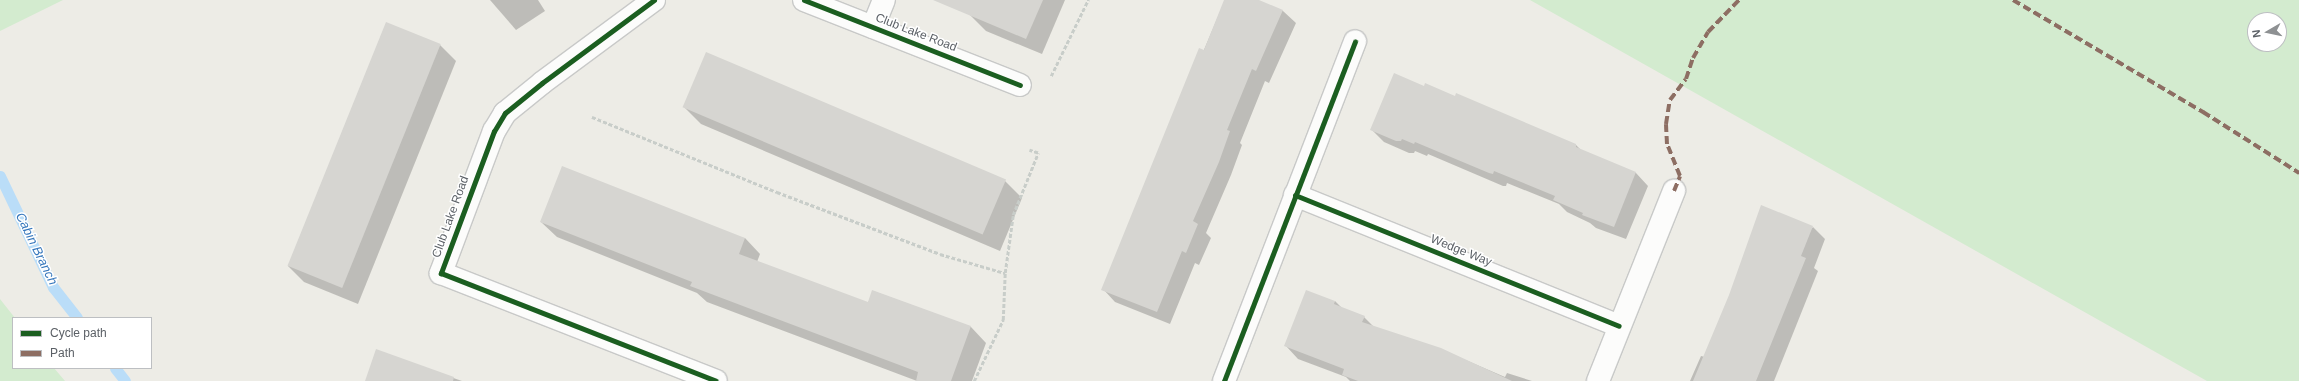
<!DOCTYPE html>
<style>
body{margin:0}
#map{position:relative;width:2299px;height:381px;overflow:hidden;background:#edece6;font-family:Arial,sans-serif}
div>[style]{position:absolute}
[style*='--x']{left:calc(var(--x)*1px);top:calc(var(--y)*1px);width:calc(var(--w)*1px);rotate:calc(var(--a)*1deg)}
.green>*{inset:0;background:#d3ebcf}
.shadow>*{inset:0;background:#0003}
.stream>*{height:11px;margin:-5.5px;padding:0 5.5px;transform-origin:5.5px;border-radius:5.5px;background:#baddf8}
.building>*{inset:0;background:#d6d5d1;transform-origin:0 0}
.path>*{height:2.5px;margin-top:-1.25px;transform-origin:0;background:repeating-linear-gradient(90deg,#c8cdc9 0 4px,transparent 0 6px)}
.roads{filter:drop-shadow(1px 0 #c8c9c8) drop-shadow(-1px 0 #c8c9c8) drop-shadow(0 1px #c8c9c8) drop-shadow(0 -1px #c8c9c8)}
.street>*{height:22px;margin:-11px;padding:0 11px;transform-origin:11px;border-radius:11px;background:#fcfcfb}
.quiet>*{height:4px;margin-top:-2px;transform-origin:0;background:repeating-linear-gradient(90deg,#8d6e63 0 8px,transparent 0 12px)}
.cycleway>*{height:5px;margin:-2.5px;padding:0 2.5px;transform-origin:2.5px;border-radius:2.5px;background:#1b5e20}
span{translate:-50% -50%;white-space:nowrap;text-align:center;line-height:1.15;-webkit-text-stroke:3px #fff;paint-order:stroke}
.street-label{font-size:12px;color:#5b6066}
.water-label{font-size:13px;color:#3677bc;font-style:italic}
.legend{position:absolute;left:12px;top:317px;width:140px;height:52px;box-sizing:border-box;background:#fff;border:1px solid #bdbfc2;margin:0;padding:5px 7px;list-style:none;font-size:12px;color:#5b6066}
.legend li{display:flex;align-items:center;gap:8px;height:20px}
.legend b{width:20px;border:1px solid #bdbfc2}
.north{position:absolute;left:2247px;top:12px;width:40px;height:40px;box-sizing:border-box;background:#fff;border:1px solid #bdbfc2;border-radius:50%;rotate:261deg;font-size:11px;font-weight:700;line-height:16px;text-align:center;color:#5b6066}
.north::after{content:'';display:block;margin:auto;width:14px;height:18px;background:#8e9193;clip-path:polygon(50% 0,100% 100%,50% 72%,0 100%)}
</style>
<div id="map">
<div class="green">
<div style="clip-path:polygon(0 0,63px 0,0 31px)"></div>
<div style="clip-path:polygon(evenodd,1530px 0,2299px 0,2299px 381px,2207px 381px,1530px 0,2255px 20px,2279px 20px,2279px 44px,2255px 44px,2255px 20px)"></div>
<div style="clip-path:polygon(0 299px,15px 318px,13px 368px,54px 368px,65px 381px,0 381px)"></div>
</div>
<div class="shadow">
<div style="clip-path:polygon(490px 0,538px 0,545px 11px,516px 30px)"></div>
<div style="clip-path:polygon(977px 0,1065px 0,1042px 54px,986px 31px,970px 15px)"></div>
<div style="clip-path:polygon(1225px 0,1256px 0,1283px 11px,1296px 23px,1269px 83px,1265px 81px,1240px 143px,1242px 145px,1231px 175px,1206px 233px,1211px 238px,1199px 265px,1195px 263px,1170px 324px,1115px 302px,1103px 289px)"></div>
<div style="clip-path:polygon(440px 45px,456px 61px,358px 304px,304px 282px,288px 266px)"></div>
<div style="clip-path:polygon(1424px 87px,1576px 145px,1581px 150px,1636px 173px,1648px 186px,1626px 239px,1596px 228px,1590px 223px,1567px 212px,1559px 204px,1507px 183px,1506px 186px,1503px 186px,1428px 154px,1427px 156px,1415px 151px,1414px 153px,1409px 153px,1384px 142px,1371px 129px)"></div>
<div style="clip-path:polygon(684px 107px,1005px 181px,1022px 198px,1000px 251px,701px 124px)"></div>
<div style="clip-path:polygon(541px 222px,745px 238px,760px 254px,757px 262px,868px 303px,873px 291px,971px 327px,986px 343px,972px 381px,917px 381px,707px 302px,697px 293px,557px 237px)"></div>
<div style="clip-path:polygon(1813px 227px,1825px 239px,1814px 268px,1818px 271px,1774px 381px,1690px 381px,1701px 356px,1705px 357px)"></div>
<div style="clip-path:polygon(1335px 301px,1342px 308px,1364px 317px,1374px 327px,1440px 349px,1505px 377px,1507px 373px,1532px 381px,1350px 381px,1346px 377px,1298px 359px,1286px 346px)"></div>
<div style="clip-path:polygon(376px 351px,462px 381px,366px 381px)"></div>
</div>
<div class="stream">
<div style="--x:0;--y:176;--w:123;--a:64.5"></div>
<div style="--x:53;--y:287;--w:39;--a:52"></div>
<div style="--x:115;--y:368;--w:16;--a:52"></div>
</div>
<div class="building">
<div style="clip-path:polygon(933px 0,1043px 0,1026px 39px)"></div>
<div style="clip-path:polygon(1224px 0,1259px 0,1283px 10px,1256px 71px,1252px 69px,1227px 130px,1230px 131px,1219px 162px,1193px 221px,1198px 224px,1186px 253px,1182px 251px,1157px 312px,1101px 290px,1199px 48px,1204px 50px)"></div>
<div style="left:386px;top:22px;width:59px;height:263px;rotate:22deg"></div>
<div style="left:706px;top:52px;width:326px;height:60px;rotate:23deg"></div>
<div style="clip-path:polygon(1394px 73px,1424px 86px,1425px 83px,1455px 96px,1456px 93px,1576px 144px,1576px 147px,1636px 172px,1614px 227px,1582px 215px,1583px 213px,1553px 200px,1555px 196px,1494px 171px,1493px 174px,1489px 173px,1415px 142px,1414px 144px,1402px 139px,1401px 141px,1396px 141px,1370px 130px)"></div>
<div style="clip-path:polygon(562px 166px,745px 238px,739px 254px,868px 302px,872px 290px,971px 326px,951px 381px,916px 381px,918px 372px,690px 286px,692px 282px,540px 222px)"></div>
<div style="clip-path:polygon(1761px 205px,1813px 226px,1801px 256px,1806px 258px,1756px 381px,1693px 381px,1729px 295px)"></div>
<div style="clip-path:polygon(1306px 290px,1335px 301px,1334px 304px,1365px 316px,1362px 322px,1441px 348px,1512px 381px,1358px 381px,1342px 375px,1344px 369px,1284px 346px)"></div>
<div style="clip-path:polygon(376px 349px,454px 377px,453px 381px,365px 381px)"></div>
</div>
<div class="path">
<div style="--x:1051;--y:76;--w:85;--a:-64"></div>
<div style="--x:592;--y:117;--w:200;--a:22.1"></div>
<div style="--x:777;--y:192;--w:174;--a:20.8"></div>
<div style="--x:940;--y:254;--w:68;--a:16.3"></div>
<div style="--x:974;--y:381;--w:68;--a:-64.6"></div>
<div style="--x:1003;--y:320;--w:47;--a:-87.6"></div>
<div style="--x:1005;--y:273;--w:59;--a:-82.1"></div>
<div style="--x:1013;--y:215;--w:67;--a:-68"></div>
<div style="--x:1038;--y:153;--w:9;--a:-162"></div>
</div>
<div class="roads">
<div class="street">
<div style="--x:654;--y:0;--w:139;--a:143.5"></div>
<div style="--x:542;--y:83;--w:48;--a:141"></div>
<div style="--x:505;--y:113;--w:21;--a:121"></div>
<div style="--x:494;--y:131;--w:152;--a:110.5"></div>
<div style="--x:441;--y:273;--w:295;--a:21.4"></div>
<div style="--x:804;--y:0;--w:232;--a:21.5"></div>
<div style="--x:873;--y:27;--w:29;--a:-68"></div>
<div style="--x:1295;--y:195;--w:349;--a:22"></div>
<div style="--x:1224;--y:381;--w:364;--a:-68.9"></div>
<div style="--x:1598;--y:381;--w:205;--a:-68.2"></div>
</div>
</div>
<div class="quiet">
<div style="--x:2013;--y:0;--w:221;--a:30.5"></div>
<div style="--x:2203;--y:112;--w:114;--a:32.4"></div>
<div style="--x:1674;--y:191;--w:16;--a:-68"></div>
<div style="--x:1680;--y:176;--w:35;--a:-112"></div>
<div style="--x:1667;--y:144;--w:20;--a:-93"></div>
<div style="--x:1666;--y:124;--w:24;--a:-81"></div>
<div style="--x:1670;--y:100;--w:26;--a:-53"></div>
<div style="--x:1686;--y:79;--w:22;--a:-72"></div>
<div style="--x:1693;--y:58;--w:30;--a:-60"></div>
<div style="--x:1708;--y:32;--w:45;--a:-45.9"></div>
</div>
<div class="cycleway">
<div style="--x:654;--y:0;--w:139;--a:143.5"></div>
<div style="--x:542;--y:83;--w:48;--a:141"></div>
<div style="--x:505;--y:113;--w:21;--a:121"></div>
<div style="--x:494;--y:131;--w:152;--a:110.5"></div>
<div style="--x:441;--y:273;--w:295;--a:21.4"></div>
<div style="--x:804;--y:0;--w:232;--a:21.5"></div>
<div style="--x:1295;--y:195;--w:349;--a:22"></div>
<div style="--x:1224;--y:381;--w:364;--a:-68.9"></div>
</div>
<div class="street-label">
<span style="left:916px;top:33px;rotate:21deg">Club Lake Road</span>
<span style="left:451px;top:217px;rotate:-70deg">Club Lake Road</span>
<span style="left:1461px;top:251px;rotate:22deg">Wedge Way</span>
</div>
<div class="water-label">
<span style="left:36px;top:249px;rotate:64deg">Cabin Branch</span>
</div>
<ul class="legend">
<li><b style="height:5px;background:#1b5e20"></b>Cycle path</li>
<li><b style="height:5px;background:#8d6e63"></b>Path</li>
</ul>
<div class="north">N</div>
</div>
